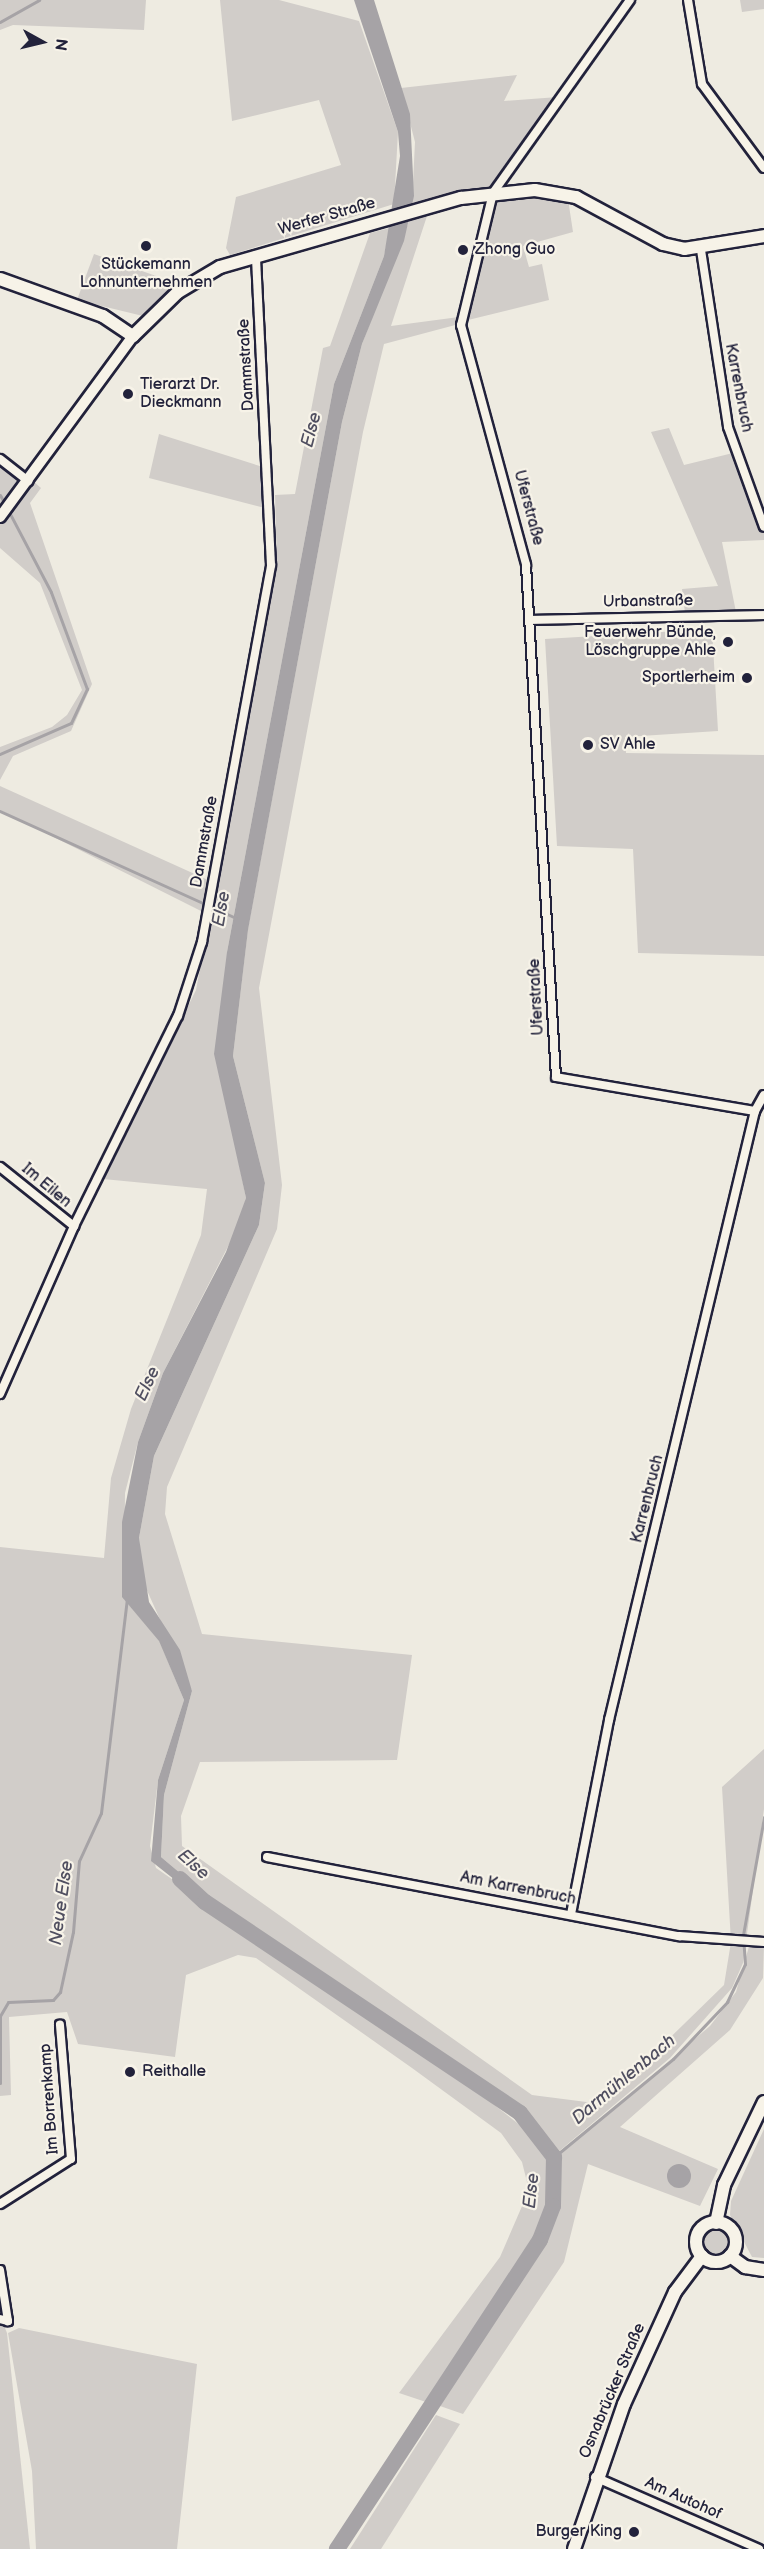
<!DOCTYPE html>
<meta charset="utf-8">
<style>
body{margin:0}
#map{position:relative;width:764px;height:2549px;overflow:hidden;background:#eeebe1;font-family:"Balsamiq Sans",sans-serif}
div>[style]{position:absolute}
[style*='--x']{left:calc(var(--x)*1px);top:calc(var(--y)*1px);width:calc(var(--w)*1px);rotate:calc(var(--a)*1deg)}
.green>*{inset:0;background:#d1cdc9}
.round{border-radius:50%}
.water>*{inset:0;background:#a6a3a6}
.stream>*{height:3px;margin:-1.5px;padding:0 1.5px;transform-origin:1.5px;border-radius:1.5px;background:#a6a3a6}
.river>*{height:16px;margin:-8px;padding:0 8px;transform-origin:8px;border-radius:8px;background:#a6a3a6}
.roads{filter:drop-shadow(2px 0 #22223b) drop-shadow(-2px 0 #22223b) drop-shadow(0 2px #22223b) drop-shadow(0 -2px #22223b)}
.minor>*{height:8px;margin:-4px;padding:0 4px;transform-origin:4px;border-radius:4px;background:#f7f3e8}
.tertiary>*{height:10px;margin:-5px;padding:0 5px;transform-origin:5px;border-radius:5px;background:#f7f3e8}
.secondary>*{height:12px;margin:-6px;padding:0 6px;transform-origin:6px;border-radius:6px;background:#f7f3e8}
.secondary>.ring{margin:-6px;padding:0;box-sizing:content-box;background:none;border:12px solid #f7f3e8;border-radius:50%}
.dots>*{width:16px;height:16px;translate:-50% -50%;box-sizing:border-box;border:3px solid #f7f3e8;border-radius:50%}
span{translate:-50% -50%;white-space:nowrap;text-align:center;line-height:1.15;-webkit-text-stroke:4.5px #f7f3e8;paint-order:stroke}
.street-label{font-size:16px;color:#22223b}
.poi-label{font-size:16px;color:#22223b}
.left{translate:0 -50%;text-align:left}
.right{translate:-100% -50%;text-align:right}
.water-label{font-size:18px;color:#504f60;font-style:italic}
.north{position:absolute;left:12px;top:12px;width:60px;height:60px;-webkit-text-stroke:4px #f7f3e8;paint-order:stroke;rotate:98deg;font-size:16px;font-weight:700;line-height:24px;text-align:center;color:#22223b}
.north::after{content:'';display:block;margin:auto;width:21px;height:27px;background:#22223b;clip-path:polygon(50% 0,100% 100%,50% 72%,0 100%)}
</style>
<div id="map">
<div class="green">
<div style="clip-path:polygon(0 0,146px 0,144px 30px,13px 25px,0 30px)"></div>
<div style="clip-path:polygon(220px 0,279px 0,359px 21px,398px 132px,394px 204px,230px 255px,226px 248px,236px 197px,341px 165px,319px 100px,232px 121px)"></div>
<div style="clip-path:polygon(740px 0,764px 0,764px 9px,742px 12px)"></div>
<div style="clip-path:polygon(517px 75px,504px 101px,558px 97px,492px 188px,412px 203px,415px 142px,401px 88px)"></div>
<div style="clip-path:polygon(528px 194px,568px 199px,573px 232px,523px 246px,529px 267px,542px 264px,549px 300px,464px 321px,498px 198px)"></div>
<div style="clip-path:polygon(427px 216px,391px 326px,459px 317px,459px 324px,384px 344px,363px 432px,259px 988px,282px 1185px,277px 1229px,167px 1487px,165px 1514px,202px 1634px,412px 1655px,397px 1760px,200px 1762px,181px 1816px,182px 1846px,532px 2095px,602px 2104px,724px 1985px,731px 1942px,722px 1787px,764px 1749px,764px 1809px,743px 1963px,732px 1988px,670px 2058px,557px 2153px,523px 2109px,199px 1889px,161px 1857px,164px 1795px,192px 1691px,141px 1577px,139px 1538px,154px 1456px,259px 1225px,265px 1183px,233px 1056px,248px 929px,342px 422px,362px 344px,409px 221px)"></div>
<div style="clip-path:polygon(390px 228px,384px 256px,334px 384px,227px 952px,235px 1144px,246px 1198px,240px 1223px,163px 1373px,138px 1442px,125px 1493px,124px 1599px,159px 1640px,184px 1700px,158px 1780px,150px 1846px,156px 1868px,474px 2089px,530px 2133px,548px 2161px,550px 2206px,537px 2236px,429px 2403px,399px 2393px,500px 2257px,529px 2190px,522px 2162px,501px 2133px,412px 2068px,256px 1958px,238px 1955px,186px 1975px,175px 2057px,78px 2044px,67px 2012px,9px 2017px,11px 2095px,0 2096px,0 1547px,104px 1558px,111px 1478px,131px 1409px,201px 1235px,207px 1189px,103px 1179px,196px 990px,277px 566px,275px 495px,295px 494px,323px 348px,330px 346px,370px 233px)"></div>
<div style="clip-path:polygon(94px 254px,173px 282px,178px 288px,143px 316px,77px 300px)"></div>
<div style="clip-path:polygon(669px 428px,684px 465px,733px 453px,764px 533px,764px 540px,722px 542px,736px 612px,685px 613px,682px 589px,718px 586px,651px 432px)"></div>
<div style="clip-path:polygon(159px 434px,263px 467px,265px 508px,149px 478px)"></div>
<div style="clip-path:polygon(0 452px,41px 488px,30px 503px,92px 684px,71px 731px,13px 756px,0 780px,0 747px,52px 727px,67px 715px,82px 690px,40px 583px,0 548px)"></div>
<div style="clip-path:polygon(712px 629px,718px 731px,625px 737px,626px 753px,764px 755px,764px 956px,638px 953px,633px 849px,557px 846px,545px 639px)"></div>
<div style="clip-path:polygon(0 786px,208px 880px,203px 912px,0 810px)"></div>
<div style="clip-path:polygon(750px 1943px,764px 1944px,763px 1978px,730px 2030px,620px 2127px,718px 2169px,700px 2206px,588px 2164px,564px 2262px,463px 2414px,440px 2406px,543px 2242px,558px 2197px,558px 2156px,710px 2026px,736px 1992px)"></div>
<div style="clip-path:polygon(764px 2129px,764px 2258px,752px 2257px,730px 2215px,731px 2201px)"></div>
<div class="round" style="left:702px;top:2228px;width:28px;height:28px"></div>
<div style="clip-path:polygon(0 2316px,7px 2333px,30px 2549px,0 2549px)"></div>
<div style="clip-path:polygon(19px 2328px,197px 2364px,177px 2549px,36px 2549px,32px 2471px,8px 2333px)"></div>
<div style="clip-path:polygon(436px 2415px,460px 2424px,381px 2549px,350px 2549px)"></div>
</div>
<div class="water">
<div style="clip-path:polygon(354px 0,374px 0,410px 114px,414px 196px,404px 241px,362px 344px,342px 422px,248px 930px,233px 1056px,265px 1183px,259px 1225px,154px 1456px,139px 1538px,149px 1602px,180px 1650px,192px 1691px,164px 1795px,161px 1857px,199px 1889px,194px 1895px,151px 1861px,158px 1780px,184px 1700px,159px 1641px,122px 1597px,122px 1522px,138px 1442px,163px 1373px,226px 1252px,246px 1198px,214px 1054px,227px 952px,334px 384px,384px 256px,400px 156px,398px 132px)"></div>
<div class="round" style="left:667px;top:2164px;width:24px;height:24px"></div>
</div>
<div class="stream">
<div style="--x:0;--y:22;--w:45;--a:-29.4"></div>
<div style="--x:0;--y:495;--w:10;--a:61"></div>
<div style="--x:0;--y:754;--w:77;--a:-23.6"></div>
<div style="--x:71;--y:723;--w:38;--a:-65"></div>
<div style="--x:87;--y:689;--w:103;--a:-110.4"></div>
<div style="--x:51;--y:592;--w:93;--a:-117.7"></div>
<div style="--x:0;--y:811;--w:259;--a:24.4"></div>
<div style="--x:0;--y:2083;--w:67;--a:-90"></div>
<div style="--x:0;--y:2016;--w:16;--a:-60"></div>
<div style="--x:8;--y:2002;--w:45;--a:-2.5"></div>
<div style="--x:53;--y:2000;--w:11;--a:-49"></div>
<div style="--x:60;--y:1992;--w:61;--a:-77.8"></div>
<div style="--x:73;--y:1932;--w:71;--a:-85.2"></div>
<div style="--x:79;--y:1861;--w:53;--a:-65.4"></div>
<div style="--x:101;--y:1813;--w:217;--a:-83.1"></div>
<div style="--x:554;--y:2157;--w:154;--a:-39.5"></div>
<div style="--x:673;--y:2059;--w:79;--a:-46.5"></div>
<div style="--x:727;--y:2002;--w:42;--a:-64.7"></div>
<div style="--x:745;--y:1964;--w:29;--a:-94"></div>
<div style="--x:743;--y:1935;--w:120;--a:-79.9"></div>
</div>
<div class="river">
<div style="--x:180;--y:1879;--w:34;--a:43"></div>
<div style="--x:205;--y:1902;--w:379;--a:33.8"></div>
<div style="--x:520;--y:2113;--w:56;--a:52.3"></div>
<div style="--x:554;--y:2157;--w:49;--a:91.2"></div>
<div style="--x:553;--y:2206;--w:36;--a:111"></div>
<div style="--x:540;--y:2240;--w:370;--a:123.3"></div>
</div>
<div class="roads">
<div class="minor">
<div style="--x:630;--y:0;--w:237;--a:125.4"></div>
<div style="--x:493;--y:193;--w:136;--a:103.6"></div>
<div style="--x:461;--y:325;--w:249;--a:74.8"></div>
<div style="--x:526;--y:565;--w:513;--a:86.65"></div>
<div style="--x:556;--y:1077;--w:202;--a:9.7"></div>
<div style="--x:688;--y:0;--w:85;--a:80.5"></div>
<div style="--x:702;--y:84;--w:104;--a:53.6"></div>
<div style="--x:701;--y:250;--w:179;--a:81.3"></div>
<div style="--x:728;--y:427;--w:106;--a:70.2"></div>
<div style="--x:0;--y:459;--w:36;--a:38"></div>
<div style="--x:532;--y:620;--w:232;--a:-1.2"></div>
<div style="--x:0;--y:1167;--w:95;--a:38.6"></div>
<div style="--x:0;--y:1394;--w:184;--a:-66.2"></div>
<div style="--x:74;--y:1226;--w:234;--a:-63.7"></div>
<div style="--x:178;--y:1016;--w:78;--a:-72"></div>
<div style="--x:202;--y:942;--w:383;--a:-79.6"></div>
<div style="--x:271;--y:565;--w:310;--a:-92.8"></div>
<div style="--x:267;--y:1857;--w:420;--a:10.9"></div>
<div style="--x:679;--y:1936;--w:85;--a:4"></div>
<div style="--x:571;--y:1914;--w:198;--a:-78.9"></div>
<div style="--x:609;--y:1720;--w:626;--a:-76.52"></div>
<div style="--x:755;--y:1111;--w:18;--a:-61"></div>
<div style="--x:0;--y:2204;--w:84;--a:-32.4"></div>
<div style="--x:71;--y:2159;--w:135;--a:-94.7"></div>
<div style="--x:0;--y:2270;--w:52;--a:81.1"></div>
<div style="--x:8;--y:2321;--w:8;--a:-166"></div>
<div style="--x:595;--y:2477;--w:179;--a:23.7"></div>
</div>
<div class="tertiary">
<div style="--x:0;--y:517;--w:225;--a:-53.7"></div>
</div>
<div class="secondary">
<div style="--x:0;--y:279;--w:109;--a:19.8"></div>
<div style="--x:103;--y:316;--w:36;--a:34"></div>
<div style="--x:133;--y:336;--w:63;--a:-44.4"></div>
<div style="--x:178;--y:292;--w:49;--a:-30.8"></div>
<div style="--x:220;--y:267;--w:251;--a:-16"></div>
<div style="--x:461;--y:198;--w:74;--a:-6.2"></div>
<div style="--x:535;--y:190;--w:42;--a:9.7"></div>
<div style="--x:576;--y:197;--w:99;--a:28.4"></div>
<div style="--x:663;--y:244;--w:22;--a:13"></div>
<div style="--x:684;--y:249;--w:81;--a:-9.2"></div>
<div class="ring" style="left:696px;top:2222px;width:28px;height:28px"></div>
<div style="--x:716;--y:2223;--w:39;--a:-78"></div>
<div style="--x:724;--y:2185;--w:92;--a:-64.3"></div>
<div style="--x:730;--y:2256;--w:19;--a:36"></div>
<div style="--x:745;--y:2267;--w:19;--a:9"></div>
<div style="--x:574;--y:2549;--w:153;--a:-71"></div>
<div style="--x:624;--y:2404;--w:123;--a:-65.5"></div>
<div style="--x:675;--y:2292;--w:45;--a:-53.1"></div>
</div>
</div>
<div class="dots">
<div style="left:146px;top:246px;background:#22223b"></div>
<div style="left:463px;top:250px;background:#22223b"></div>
<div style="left:128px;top:394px;background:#22223b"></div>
<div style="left:728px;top:642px;background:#22223b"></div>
<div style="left:747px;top:678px;background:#22223b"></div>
<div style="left:588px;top:745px;background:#22223b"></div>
<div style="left:130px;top:2072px;background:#22223b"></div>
<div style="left:634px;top:2532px;background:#22223b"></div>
</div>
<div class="street-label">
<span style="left:327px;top:217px;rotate:-16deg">Werfer Straße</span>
<span style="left:247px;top:365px;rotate:-93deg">Dammstraße</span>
<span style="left:738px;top:388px;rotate:79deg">Karrenbruch</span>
<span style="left:528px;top:508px;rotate:75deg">Uferstraße</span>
<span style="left:648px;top:602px;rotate:-1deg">Urbanstraße</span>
<span style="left:205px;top:842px;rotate:-80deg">Dammstraße</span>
<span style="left:537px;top:997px;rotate:-93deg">Uferstraße</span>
<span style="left:46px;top:1186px;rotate:40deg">Im Eilen</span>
<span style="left:648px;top:1499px;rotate:-76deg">Karrenbruch</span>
<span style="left:518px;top:1889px;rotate:11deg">Am Karrenbruch</span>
<span style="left:50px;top:2099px;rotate:-94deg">Im Borrenkamp</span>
<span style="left:613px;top:2391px;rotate:-67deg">Osnabrücker Straße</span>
<span style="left:683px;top:2499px;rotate:24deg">Am Autohof</span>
</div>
<div class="poi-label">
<span class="left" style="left:475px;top:250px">Zhong Guo</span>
<span style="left:146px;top:274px">Stückemann<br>Lohnunternehmen</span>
<span class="left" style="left:140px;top:394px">Tierarzt Dr.<br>Dieckmann</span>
<span class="right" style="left:716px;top:642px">Feuerwehr Bünde,<br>Löschgruppe Ahle</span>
<span class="right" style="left:735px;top:678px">Sportlerheim</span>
<span class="left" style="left:600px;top:745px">SV Ahle</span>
<span class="left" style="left:142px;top:2072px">Reithalle</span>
<span class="right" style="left:622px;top:2532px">Burger King</span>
</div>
<div class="water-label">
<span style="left:312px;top:430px;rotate:-75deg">Else</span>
<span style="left:222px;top:909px;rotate:-80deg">Else</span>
<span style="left:148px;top:1384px;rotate:-65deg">Else</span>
<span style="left:193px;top:1865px;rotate:42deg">Else</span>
<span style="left:62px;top:1903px;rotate:-82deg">Neue Else</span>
<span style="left:624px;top:2080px;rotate:-40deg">Darmühlenbach</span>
<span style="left:532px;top:2191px;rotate:-84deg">Else</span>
</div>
<div class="north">N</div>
</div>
